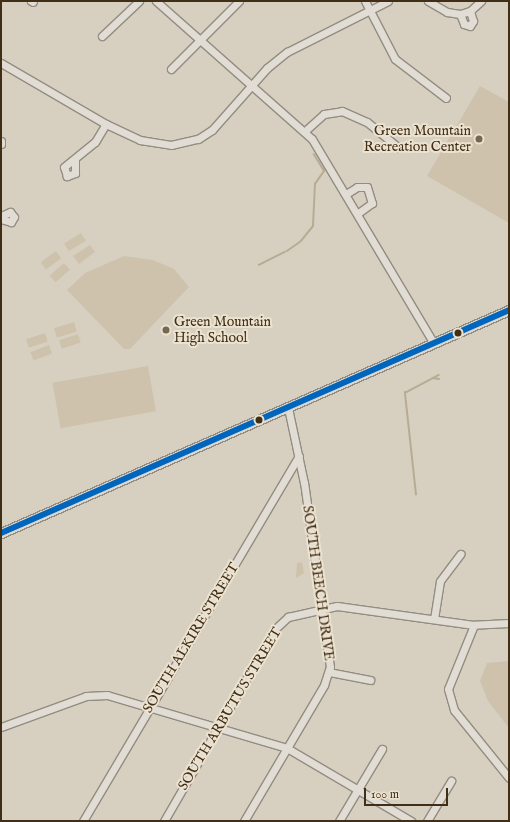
<!DOCTYPE html>
<style>
body{margin:0}
#map{position:relative;width:510px;height:822px;overflow:hidden;background:#d7d0c1;font-family:"IM FELL English",serif}
div>[style]{position:absolute}
[style*='--x']{left:calc(var(--x)*1px);top:calc(var(--y)*1px);width:calc(var(--w)*1px);rotate:calc(var(--a)*1deg)}
.green>*{inset:0;background:#cec2ad;transform-origin:0 0}
.stream>*{height:1.5px;margin:-0.75px;padding:0 0.75px;transform-origin:0.75px;border-radius:0.75px;background:#b8ab94}
.roads{filter:drop-shadow(1px 0 #938c81) drop-shadow(-1px 0 #938c81) drop-shadow(0 1px #938c81) drop-shadow(0 -1px #938c81)}
.minor>*{height:7px;margin:-3.5px;padding:0 3.5px;transform-origin:3.5px;border-radius:3.5px;background:#e1ddd5}
.major>*{height:9px;margin:-4.5px;padding:0 4.5px;transform-origin:4.5px;border-radius:4.5px;background:#dcd8cf}
.bus-1>*{height:6px;margin:-3px;padding:0 3px;transform-origin:3px;border-radius:3px;background:#0065bd}
.dots>*{width:11px;height:11px;translate:-50% -50%;box-sizing:border-box;border:2px solid #ece2d0;border-radius:50%}
span{translate:-50% -50%;white-space:nowrap;text-align:center;line-height:1.15;-webkit-text-stroke:4px #ece2d0;paint-order:stroke}
.poi-label{font-size:14px;color:#402e17}
.right{translate:-100% -50%;text-align:right}
.left{translate:0 -50%;text-align:left}
.street-label{font-size:14px;color:#402e17}
.frame{position:absolute;inset:0;border:2px solid #402e17;pointer-events:none}
.scale{position:absolute;left:364px;top:788px;width:84px;height:18px;box-sizing:border-box;border:2px solid #402e17;border-top:0;padding-left:5px;font-size:12px;line-height:14px;white-space:nowrap;color:#402e17;-webkit-text-stroke:3px #ece2d0;paint-order:stroke}
</style>
<div id="map">
<div class="green">
<div style="clip-path:polygon(480px 86px,509px 102px,509px 223px,427px 176px)"></div>
<div style="left:81px;top:233px;width:9px;height:20px;rotate:58deg"></div>
<div style="clip-path:polygon(90px 245px,95px 252px,79px 264px,73px 256px)"></div>
<div style="left:56px;top:251px;width:9px;height:19px;rotate:54deg"></div>
<div style="clip-path:polygon(124px 256px,153px 260px,174px 269px,189px 287px,130px 349px,124px 349px,67px 290px,85px 273px)"></div>
<div style="left:64px;top:263px;width:9px;height:19px;rotate:49deg"></div>
<div style="left:74px;top:322px;width:10px;height:21px;rotate:73deg"></div>
<div style="left:45px;top:333px;width:9px;height:20px;rotate:72deg"></div>
<div style="left:78px;top:334px;width:9px;height:20px;rotate:72deg"></div>
<div style="left:49px;top:345px;width:9px;height:20px;rotate:69deg"></div>
<div style="left:148px;top:366px;width:46px;height:97px;rotate:80deg"></div>
<div style="clip-path:polygon(302px 562px,304px 573px,296px 578px,297px 563px)"></div>
<div style="clip-path:polygon(509px 661px,509px 728px,488px 701px,480px 681px,487px 663px)"></div>
</div>
<div class="stream">
<div style="--x:301;--y:241;--w:19;--a:-51"></div>
<div style="--x:313;--y:226;--w:42;--a:-87.3"></div>
<div style="--x:315;--y:184;--w:16;--a:-55"></div>
<div style="--x:324;--y:171;--w:19;--a:-122"></div>
<div style="--x:287;--y:251;--w:16;--a:-35"></div>
<div style="--x:259;--y:265;--w:29;--a:-27"></div>
<div style="--x:433;--y:378;--w:6;--a:9"></div>
<div style="--x:416;--y:495;--w:103;--a:-96.2"></div>
<div style="--x:405;--y:393;--w:38;--a:-28"></div>
</div>
<div class="roads">
<div class="minor">
<div style="--x:31;--y:1;--w:2;--a:27"></div>
<div style="--x:156;--y:1;--w:208;--a:41.5"></div>
<div style="--x:312;--y:139;--w:236;--a:59.2"></div>
<div style="--x:365;--y:1;--w:65;--a:62.7"></div>
<div style="--x:395;--y:59;--w:64;--a:37.4"></div>
<div style="--x:428;--y:1;--w:22;--a:30"></div>
<div style="--x:447;--y:12;--w:13;--a:9"></div>
<div style="--x:460;--y:14;--w:10;--a:-17"></div>
<div style="--x:470;--y:11;--w:15;--a:-42"></div>
<div style="--x:460;--y:14;--w:11;--a:68"></div>
<div style="--x:464;--y:24;--w:6;--a:18"></div>
<div style="--x:470;--y:26;--w:6;--a:-59"></div>
<div style="--x:473;--y:21;--w:10;--a:-107"></div>
<div style="--x:102;--y:36;--w:51;--a:-43.4"></div>
<div style="--x:1;--y:63;--w:121;--a:30.2"></div>
<div style="--x:106;--y:124;--w:38;--a:25"></div>
<div style="--x:140;--y:140;--w:31;--a:9"></div>
<div style="--x:171;--y:145;--w:28;--a:-13"></div>
<div style="--x:198;--y:139;--w:17;--a:-33"></div>
<div style="--x:212;--y:130;--w:83;--a:-48.4"></div>
<div style="--x:267;--y:68;--w:26;--a:-39"></div>
<div style="--x:287;--y:52;--w:113;--a:-26.8"></div>
<div style="--x:171;--y:69;--w:96;--a:-45"></div>
<div style="--x:305;--y:131;--w:25;--a:-42"></div>
<div style="--x:324;--y:114;--w:18;--a:-9"></div>
<div style="--x:342;--y:111;--w:27;--a:24"></div>
<div style="--x:367;--y:122;--w:41;--a:39.1"></div>
<div style="--x:1;--y:141;--w:3;--a:90"></div>
<div style="--x:75;--y:160;--w:13;--a:90"></div>
<div style="--x:75;--y:173;--w:9;--a:159"></div>
<div style="--x:67;--y:176;--w:9;--a:-108"></div>
<div style="--x:64;--y:167;--w:40;--a:-39"></div>
<div style="--x:95;--y:142;--w:21;--a:-59"></div>
<div style="--x:346;--y:194;--w:13;--a:-32"></div>
<div style="--x:357;--y:187;--w:10;--a:0"></div>
<div style="--x:367;--y:187;--w:17;--a:73"></div>
<div style="--x:372;--y:203;--w:17;--a:144"></div>
<div style="--x:1;--y:216;--w:10;--a:-24"></div>
<div style="--x:10;--y:212;--w:6;--a:51"></div>
<div style="--x:14;--y:217;--w:6;--a:121"></div>
<div style="--x:11;--y:222;--w:10;--a:-163"></div>
<div style="--x:434;--y:619;--w:38;--a:-81"></div>
<div style="--x:440;--y:581;--w:34;--a:-53"></div>
<div style="--x:509;--y:623;--w:35;--a:177"></div>
<div style="--x:474;--y:625;--w:69;--a:112.1"></div>
<div style="--x:448;--y:689;--w:22;--a:74"></div>
<div style="--x:454;--y:710;--w:87;--a:51"></div>
<div style="--x:329;--y:672;--w:42;--a:11"></div>
<div style="--x:1;--y:727;--w:90;--a:-20"></div>
<div style="--x:86;--y:696;--w:21;--a:-3"></div>
<div style="--x:107;--y:695;--w:188;--a:16.4"></div>
<div style="--x:287;--y:748;--w:144;--a:30.5"></div>
<div style="--x:83;--y:821;--w:424;--a:-59.4"></div>
<div style="--x:164;--y:821;--w:222;--a:-60"></div>
<div style="--x:275;--y:629;--w:18;--a:-43"></div>
<div style="--x:288;--y:617;--w:50;--a:-12.7"></div>
<div style="--x:337;--y:606;--w:138;--a:7.9"></div>
<div style="--x:244;--y:821;--w:158;--a:-59.5"></div>
<div style="--x:324;--y:685;--w:19;--a:-72"></div>
<div style="--x:330;--y:667;--w:186;--a:-98"></div>
<div style="--x:304;--y:483;--w:77;--a:-102"></div>
<div style="--x:339;--y:821;--w:84;--a:-59.2"></div>
<div style="--x:427;--y:821;--w:47;--a:-59"></div>
</div>
<div class="major">
<div style="--x:1;--y:533;--w:555;--a:-23.7"></div>
</div>
</div>
<div class="bus-1">
<div style="--x:1;--y:533;--w:555;--a:-23.7"></div>
</div>
<div class="dots">
<div style="left:479px;top:139px;background:#756752"></div>
<div style="left:166px;top:330px;background:#756752"></div>
<div style="left:458px;top:333px;background:#402e17"></div>
<div style="left:259px;top:420px;background:#402e17"></div>
</div>
<div class="poi-label">
<span class="right" style="left:471px;top:139px">Green Mountain<br>Recreation Center</span>
<span class="left" style="left:174px;top:330px">Green Mountain<br>High School</span>
</div>
<div class="street-label">
<span style="left:318px;top:583px;rotate:82deg">SOUTH BEECH DRIVE</span>
<span style="left:191px;top:638px;rotate:-59deg">SOUTH ALKIRE STREET</span>
<span style="left:230px;top:709px;rotate:-59deg">SOUTH ARBUTUS STREET</span>
</div>
<div class="frame"></div>
<div class="scale">100 m</div>
</div>
